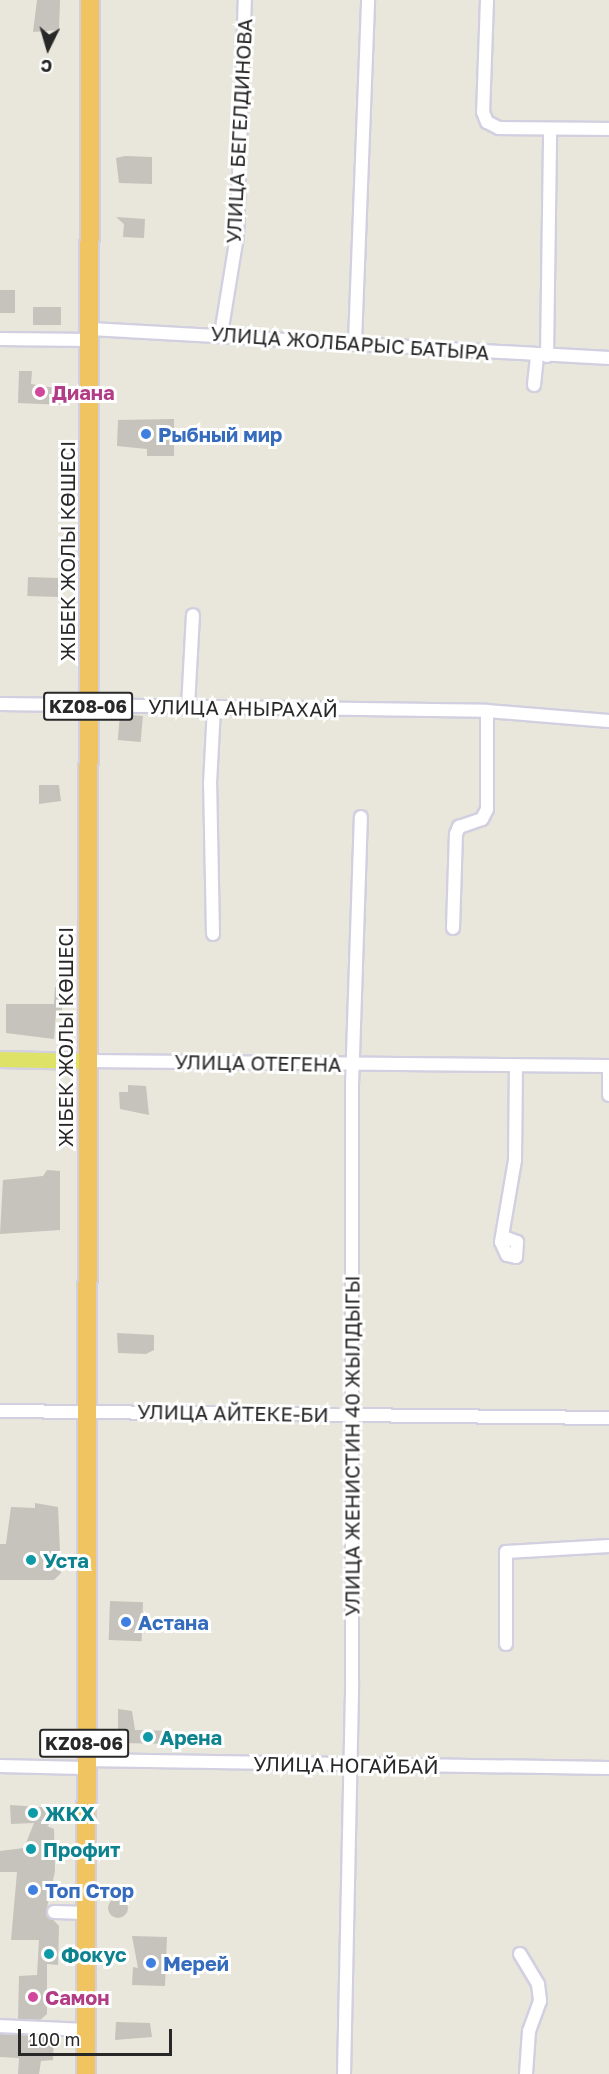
<!DOCTYPE html>
<meta charset="utf-8">
<style>
body{margin:0}
#map{position:relative;width:609px;height:2074px;overflow:hidden;background:#e9e7db;font-family:"Golos Text",sans-serif}
div>[style]{position:absolute}
[style*='--x']{left:calc(var(--x)*1px);top:calc(var(--y)*1px);width:calc(var(--w)*1px);rotate:calc(var(--a)*1deg)}
.building>*{inset:0;background:#c5c3bb;transform-origin:0 0}
.round{border-radius:50%}
.roads{filter:drop-shadow(2px 0 #d2d0e0) drop-shadow(-2px 0 #d2d0e0) drop-shadow(0 2px #d2d0e0) drop-shadow(0 -2px #d2d0e0)}
.minor>*{height:12px;margin:-6px;padding:0 6px;transform-origin:6px;border-radius:6px;background:#fff}
.major>*{height:15px;margin:-7.5px;padding:0 7.5px;transform-origin:7.5px;border-radius:7.5px;background:#dee367}
.highway>*{height:18px;margin:-9px;padding:0 9px;transform-origin:9px;border-radius:9px;background:#efc461}
.dots>*{width:16px;height:16px;translate:-50% -50%;box-sizing:border-box;border:3px solid #fff;border-radius:50%}
span{translate:-50% -50%;white-space:nowrap;text-align:center;line-height:1.15;-webkit-text-stroke:6px #fff;paint-order:stroke}
.shield-label span{padding:2px 4px;background:#fff;border:2px solid;border-radius:4px;-webkit-text-stroke-width:0}
.shield-label{font-size:18px;color:#282828;font-weight:700}
.street-label{font-size:20px;color:#282828}
.hotel-label{font-size:20px;color:#b23c85;font-weight:700}
.left{translate:0 -50%;text-align:left}
.shop-label{font-size:20px;color:#366cbe;font-weight:700}
.culture-label{font-size:20px;color:#0d838f;font-weight:700}
.north{position:absolute;left:18px;top:18px;width:60px;height:60px;-webkit-text-stroke:4px #fff;paint-order:stroke;rotate:185deg;font-size:16px;font-weight:700;line-height:24px;text-align:center;color:#282828}
.north::after{content:'';display:block;margin:auto;width:21px;height:27px;background:#282828;clip-path:polygon(50% 0,100% 100%,50% 72%,0 100%)}
.scale{position:absolute;left:18px;top:2029px;width:154px;height:27px;box-sizing:border-box;border:3px solid #282828;border-top:0;padding-left:8px;font-size:18px;line-height:21px;white-space:nowrap;color:#282828;-webkit-text-stroke:4px #fff;paint-order:stroke}
</style>
<div id="map">
<div class="building">
<div style="clip-path:polygon(37px 0,60px 0,59px 30px,33px 32px)"></div>
<div style="clip-path:polygon(125px 156px,152px 157px,152px 184px,119px 183px,116px 158px)"></div>
<div style="clip-path:polygon(116px 217px,145px 219px,144px 238px,123px 237px,124px 224px)"></div>
<div style="left:0;top:290px;width:15px;height:23px"></div>
<div style="left:33px;top:307px;width:28px;height:18px"></div>
<div style="clip-path:polygon(19px 371px,32px 371px,31px 384px,61px 389px,63px 405px,18px 403px)"></div>
<div style="clip-path:polygon(174px 419px,174px 456px,147px 456px,147px 449px,117px 446px,118px 420px)"></div>
<div style="left:28px;top:577px;width:31px;height:19px;rotate:2deg"></div>
<div style="left:120px;top:714px;width:23px;height:26px;rotate:5deg"></div>
<div style="clip-path:polygon(39px 785px,59px 785px,61px 801px,39px 804px)"></div>
<div style="clip-path:polygon(55px 987px,62px 987px,62px 1012px,56px 1012px,54px 1039px,6px 1033px,6px 1004px,54px 1004px)"></div>
<div style="clip-path:polygon(128px 1085px,146px 1086px,149px 1115px,120px 1109px,119px 1092px,128px 1092px)"></div>
<div style="clip-path:polygon(47px 1170px,60px 1171px,60px 1230px,0 1234px,3px 1180px,43px 1176px)"></div>
<div style="clip-path:polygon(117px 1333px,154px 1335px,154px 1350px,146px 1354px,118px 1353px)"></div>
<div style="clip-path:polygon(35px 1503px,58px 1507px,61px 1573px,54px 1580px,0 1580px,0 1544px,6px 1544px,11px 1507px,35px 1508px)"></div>
<div style="left:110px;top:1601px;width:33px;height:39px;rotate:2deg"></div>
<div style="clip-path:polygon(118px 1709px,132px 1711px,135px 1730px,178px 1731px,178px 1744px,118px 1743px)"></div>
<div style="clip-path:polygon(10px 1805px,56px 1808px,56px 1818px,47px 1826px,54px 1829px,55px 1871px,46px 1912px,59px 1926px,58px 1965px,47px 1964px,47px 2014px,40px 2020px,18px 2019px,19px 1976px,37px 1975px,39px 1940px,11px 1940px,17px 1872px,0 1872px,0 1851px,24px 1848px,34px 1823px,11px 1824px)"></div>
<div class="round" style="left:108px;top:1898px;width:20px;height:20px"></div>
<div style="clip-path:polygon(132px 1936px,167px 1937px,165px 1986px,132px 1985px,133px 1967px,138px 1968px)"></div>
<div style="clip-path:polygon(116px 2022px,150px 2023px,152px 2037px,115px 2040px)"></div>
<div style="clip-path:polygon(0 2034px,54px 2037px,53px 2060px,41px 2061px,39px 2074px,18px 2074px,19px 2058px,0 2057px)"></div>
</div>
<div class="roads">
<div class="minor">
<div style="--x:487;--y:0;--w:112;--a:92"></div>
<div style="--x:483;--y:112;--w:11;--a:68"></div>
<div style="--x:487;--y:122;--w:13;--a:27"></div>
<div style="--x:499;--y:128;--w:110;--a:0.5"></div>
<div style="--x:91;--y:329;--w:519;--a:3.2"></div>
<div style="--x:221;--y:334;--w:99;--a:-80.7"></div>
<div style="--x:237;--y:236;--w:236;--a:-88.1"></div>
<div style="--x:0;--y:339;--w:91;--a:0.6"></div>
<div style="--x:355;--y:342;--w:342;--a:-87.8"></div>
<div style="--x:547;--y:356;--w:227;--a:-89.2"></div>
<div style="--x:534;--y:385;--w:30;--a:-84"></div>
<div style="--x:0;--y:704;--w:487;--a:0.8"></div>
<div style="--x:487;--y:711;--w:122;--a:4.7"></div>
<div style="--x:188;--y:707;--w:92;--a:-86.9"></div>
<div style="--x:453;--y:928;--w:94;--a:-88.2"></div>
<div style="--x:456;--y:834;--w:8;--a:-67"></div>
<div style="--x:459;--y:827;--w:24;--a:-19"></div>
<div style="--x:482;--y:819;--w:11;--a:-63"></div>
<div style="--x:487;--y:809;--w:98;--a:-90"></div>
<div style="--x:213;--y:934;--w:150;--a:-91.1"></div>
<div style="--x:210;--y:784;--w:76;--a:-87"></div>
<div style="--x:87;--y:1061;--w:522;--a:0.55"></div>
<div style="--x:609;--y:1066;--w:29;--a:90"></div>
<div style="--x:504;--y:1237;--w:14;--a:21"></div>
<div style="--x:517;--y:1242;--w:15;--a:94"></div>
<div style="--x:516;--y:1257;--w:9;--a:-167"></div>
<div style="--x:507;--y:1255;--w:14;--a:-115"></div>
<div style="--x:501;--y:1242;--w:83;--a:-80.3"></div>
<div style="--x:515;--y:1160;--w:94;--a:-89.4"></div>
<div style="--x:0;--y:1411;--w:609;--a:0.66"></div>
<div style="--x:506;--y:1644;--w:92;--a:-90"></div>
<div style="--x:506;--y:1552;--w:103;--a:-3.3"></div>
<div style="--x:84;--y:1760;--w:525;--a:0.87"></div>
<div style="--x:0;--y:1766;--w:84;--a:1.4"></div>
<div style="--x:54;--y:1912;--w:33;--a:2"></div>
<div style="--x:520;--y:1954;--w:35;--a:59"></div>
<div style="--x:538;--y:1984;--w:17;--a:83"></div>
<div style="--x:540;--y:2001;--w:32;--a:110"></div>
<div style="--x:529;--y:2031;--w:43;--a:94"></div>
<div style="--x:0;--y:2026;--w:86;--a:2.7"></div>
<div style="--x:344;--y:2074;--w:391;--a:-88.8"></div>
<div style="--x:352;--y:1683;--w:598;--a:-90"></div>
<div style="--x:352;--y:1085;--w:268;--a:-88.1"></div>
</div>
<div class="major">
<div style="--x:0;--y:1059;--w:87;--a:1.3"></div>
</div>
<div class="highway">
<div style="--x:86;--y:2074;--w:2074;--a:-89.89"></div>
</div>
</div>
<div class="dots">
<div style="left:40px;top:392px;background:#d1479c"></div>
<div style="left:146px;top:434px;background:#3f7fe0"></div>
<div style="left:31px;top:1560px;background:#0f9aa8"></div>
<div style="left:126px;top:1622px;background:#3f7fe0"></div>
<div style="left:148px;top:1737px;background:#0f9aa8"></div>
<div style="left:33px;top:1813px;background:#0f9aa8"></div>
<div style="left:31px;top:1849px;background:#0f9aa8"></div>
<div style="left:33px;top:1890px;background:#3f7fe0"></div>
<div style="left:49px;top:1954px;background:#0f9aa8"></div>
<div style="left:151px;top:1963px;background:#3f7fe0"></div>
<div style="left:33px;top:1997px;background:#d1479c"></div>
</div>
<div class="shield-label">
<span style="left:88px;top:706px">KZ08-06</span>
<span style="left:84px;top:1743px">KZ08-06</span>
</div>
<div class="street-label">
<span style="left:239px;top:131px;rotate:-87deg">УЛИЦА БЕГЕЛДИНОВА</span>
<span style="left:350px;top:343px;rotate:4deg">УЛИЦА ЖОЛБАРЫС БАТЫРА</span>
<span style="left:67px;top:551px;rotate:-90deg">ЖІБЕК ЖОЛЫ КӨШЕСІ</span>
<span style="left:243px;top:708px;rotate:1deg">УЛИЦА АНЫРАХАЙ</span>
<span style="left:65px;top:1037px;rotate:-90deg">ЖІБЕК ЖОЛЫ КӨШЕСІ</span>
<span style="left:258px;top:1063px;rotate:1deg">УЛИЦА ОТЕГЕНА</span>
<span style="left:233px;top:1413px;rotate:1deg">УЛИЦА АЙТЕКЕ-БИ</span>
<span style="left:352px;top:1446px;rotate:-90deg">УЛИЦА ЖЕНИСТИН 40 ЖЫЛДЫГЫ</span>
<span style="left:346px;top:1765px;rotate:1deg">УЛИЦА НОГАЙБАЙ</span>
</div>
<div class="hotel-label">
<span class="left" style="left:52px;top:392px">Диана</span>
<span class="left" style="left:45px;top:1997px">Самон</span>
</div>
<div class="shop-label">
<span class="left" style="left:158px;top:434px">Рыбный мир</span>
<span class="left" style="left:138px;top:1622px">Астана</span>
<span class="left" style="left:45px;top:1890px">Топ Стор</span>
<span class="left" style="left:163px;top:1963px">Мерей</span>
</div>
<div class="culture-label">
<span class="left" style="left:43px;top:1560px">Уста</span>
<span class="left" style="left:160px;top:1737px">Арена</span>
<span class="left" style="left:45px;top:1813px">ЖКХ</span>
<span class="left" style="left:43px;top:1849px">Профит</span>
<span class="left" style="left:61px;top:1954px">Фокус</span>
</div>
<div class="north">С</div>
<div class="scale">100 m</div>
</div>
